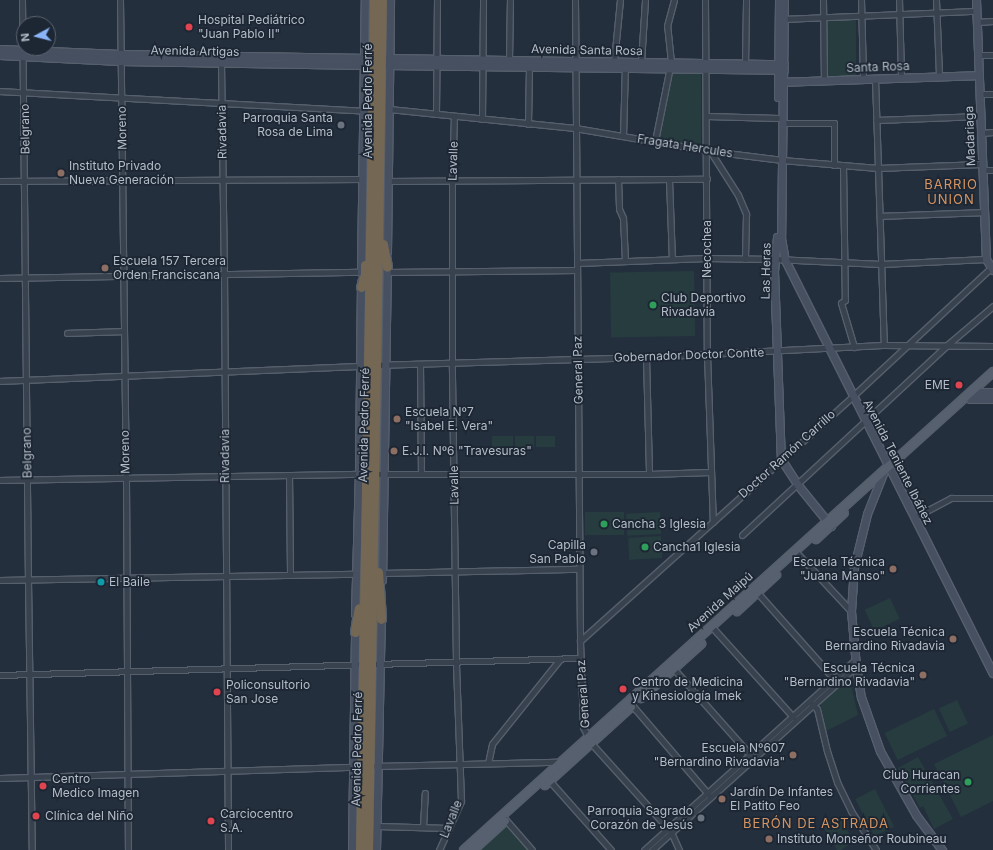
<!DOCTYPE html>
<meta charset="utf-8">
<style>
body{margin:0}
#map{position:relative;width:993px;height:850px;overflow:hidden;background:#242f3e;font-family:Inter,sans-serif}
div>[style]{position:absolute}
[style*='--x']{left:calc(var(--x)*1px);top:calc(var(--y)*1px);width:calc(var(--w)*1px);rotate:calc(var(--a)*1deg)}
.green>*{inset:0;background:#263c3f;transform-origin:0 0}
.roads{filter:drop-shadow(1px 0 #565f6c) drop-shadow(-1px 0 #565f6c) drop-shadow(0 1px #565f6c) drop-shadow(0 -1px #565f6c)}
.street>*{height:5px;margin:-2.5px;padding:0 2.5px;transform-origin:2.5px;border-radius:2.5px;background:#38414e}
.secondary>*{height:7px;margin:-3.5px;padding:0 3.5px;transform-origin:3.5px;border-radius:3.5px;background:#465061}
.primary>*{height:8px;margin:-4px;padding:0 4px;transform-origin:4px;border-radius:4px;background:#56606e}
.highway>*{height:9px;margin:-4.5px;padding:0 4.5px;transform-origin:4.5px;border-radius:4.5px;background:#746855}
.dots>*{width:11px;height:11px;translate:-50% -50%;box-sizing:border-box;border:2px solid #1d2633;border-radius:50%}
span{translate:-50% -50%;white-space:nowrap;text-align:center;line-height:1.15;-webkit-text-stroke:3.5px #1d2633;paint-order:stroke}
.poi-label{font-size:12px;color:#b4bcc9}
.left{translate:0 -50%;text-align:left}
.right{translate:-100% -50%;text-align:right}
.street-label{font-size:12px;color:#b4bcc9}
.neighbourhood-label{font-size:13px;color:#d59563;letter-spacing:1px}
.north{position:absolute;left:16px;top:16px;width:40px;height:40px;box-sizing:border-box;background:#1d2633;border:1px solid #59626f;border-radius:50%;rotate:263deg;font-size:11px;font-weight:700;line-height:16px;text-align:center;color:#b4bcc9}
.north::after{content:'';display:block;margin:auto;width:14px;height:18px;background:#8ab4f8;clip-path:polygon(50% 0,100% 100%,50% 72%,0 100%)}
</style>
<div id="map">
<div class="green">
<div style="left:825px;top:18px;width:31px;height:59px"></div>
<div style="clip-path:polygon(669px 73px,701px 74px,701px 147px,659px 140px)"></div>
<div style="left:694px;top:271px;width:65px;height:84px;rotate:89deg"></div>
<div style="left:492px;top:436px;width:21px;height:11px"></div>
<div style="left:515px;top:436px;width:19px;height:11px"></div>
<div style="left:536px;top:436px;width:19px;height:11px"></div>
<div style="left:624px;top:512px;width:23px;height:39px;rotate:90deg"></div>
<div style="left:660px;top:512px;width:22px;height:34px;rotate:87deg"></div>
<div style="left:661px;top:536px;width:22px;height:33px;rotate:87deg"></div>
<div style="left:890px;top:598px;width:23px;height:28px;rotate:65deg"></div>
<div style="clip-path:polygon(849px 676px,858px 715px,826px 731px,820px 703px)"></div>
<div style="left:957px;top:700px;width:26px;height:20px;rotate:65deg"></div>
<div style="left:934px;top:709px;width:30px;height:55px;rotate:64deg"></div>
<div style="clip-path:polygon(993px 735px,993px 801px,961px 817px,934px 764px)"></div>
<div style="clip-path:polygon(918px 757px,953px 819px,934px 829px,923px 806px,920px 808px,898px 768px)"></div>
<div style="left:875px;top:789px;width:42px;height:22px;rotate:63deg"></div>
<div style="clip-path:polygon(839px 816px,854px 842px,841px 850px,837px 850px,823px 826px)"></div>
<div style="clip-path:polygon(506px 824px,528px 850px,477px 850px)"></div>
</div>
<div class="roads">
<div class="street">
<div style="--x:22;--y:0;--w:580;--a:89.41"></div>
<div style="--x:28;--y:580;--w:270;--a:89.2"></div>
<div style="--x:120;--y:0;--w:478;--a:89.3"></div>
<div style="--x:126;--y:478;--w:372;--a:89.7"></div>
<div style="--x:575;--y:0;--w:641;--a:89.55"></div>
<div style="--x:580;--y:641;--w:86;--a:88"></div>
<div style="--x:583;--y:727;--w:18;--a:63"></div>
<div style="--x:591;--y:743;--w:120;--a:48"></div>
<div style="--x:671;--y:832;--w:20;--a:66"></div>
<div style="--x:705;--y:0;--w:354;--a:89.7"></div>
<div style="--x:707;--y:354;--w:168;--a:88"></div>
<div style="--x:823;--y:0;--w:80;--a:89.3"></div>
<div style="--x:861;--y:0;--w:79;--a:88.5"></div>
<div style="--x:899;--y:0;--w:77;--a:88.5"></div>
<div style="--x:936;--y:0;--w:76;--a:87.7"></div>
<div style="--x:782;--y:19;--w:194;--a:-2.4"></div>
<div style="--x:977;--y:22;--w:16;--a:-4"></div>
<div style="--x:978;--y:55;--w:15;--a:0"></div>
<div style="--x:509;--y:61;--w:61;--a:-89.1"></div>
<div style="--x:614;--y:61;--w:61;--a:-84.4"></div>
<div style="--x:641;--y:62;--w:62;--a:-86.3"></div>
<div style="--x:221;--y:63;--w:210;--a:89.2"></div>
<div style="--x:224;--y:273;--w:577;--a:89.6"></div>
<div style="--x:745;--y:66;--w:66;--a:-89.1"></div>
<div style="--x:875;--y:78;--w:267;--a:88.1"></div>
<div style="--x:0;--y:91;--w:365;--a:3.1"></div>
<div style="--x:980;--y:94;--w:13;--a:0"></div>
<div style="--x:389;--y:109;--w:187;--a:5.8"></div>
<div style="--x:575;--y:128;--w:137;--a:9.7"></div>
<div style="--x:710;--y:151;--w:73;--a:7.1"></div>
<div style="--x:782;--y:160;--w:96;--a:4.8"></div>
<div style="--x:878;--y:168;--w:104;--a:-2.2"></div>
<div style="--x:436;--y:114;--w:114;--a:-89.5"></div>
<div style="--x:707;--y:116;--w:71;--a:1.6"></div>
<div style="--x:482;--y:119;--w:119;--a:-89.5"></div>
<div style="--x:876;--y:120;--w:104;--a:-2.2"></div>
<div style="--x:782;--y:123;--w:52;--a:0"></div>
<div style="--x:834;--y:123;--w:42;--a:90"></div>
<div style="--x:528;--y:124;--w:59;--a:-89"></div>
<div style="--x:981;--y:133;--w:12;--a:-5"></div>
<div style="--x:623;--y:136;--w:71;--a:-88.4"></div>
<div style="--x:655;--y:141;--w:81;--a:-78.6"></div>
<div style="--x:671;--y:62;--w:36;--a:-96"></div>
<div style="--x:667;--y:26;--w:27;--a:-75"></div>
<div style="--x:710;--y:151;--w:52;--a:57.5"></div>
<div style="--x:738;--y:195;--w:21;--a:67"></div>
<div style="--x:746;--y:214;--w:45;--a:91.3"></div>
<div style="--x:843;--y:165;--w:135;--a:89.2"></div>
<div style="--x:845;--y:300;--w:5;--a:143"></div>
<div style="--x:841;--y:303;--w:46;--a:73.5"></div>
<div style="--x:982;--y:170;--w:11;--a:0"></div>
<div style="--x:618;--y:179;--w:30;--a:88"></div>
<div style="--x:619;--y:209;--w:10;--a:66"></div>
<div style="--x:623;--y:218;--w:43;--a:87.3"></div>
<div style="--x:669;--y:179;--w:80;--a:87.9"></div>
<div style="--x:0;--y:181;--w:362;--a:-0.3"></div>
<div style="--x:388;--y:181;--w:319;--a:-0.4"></div>
<div style="--x:880;--y:216;--w:104;--a:-2.2"></div>
<div style="--x:577;--y:263;--w:129;--a:-2.2"></div>
<div style="--x:706;--y:258;--w:69;--a:0.8"></div>
<div style="--x:775;--y:259;--w:106;--a:2.7"></div>
<div style="--x:881;--y:264;--w:105;--a:-2.7"></div>
<div style="--x:387;--y:272;--w:190;--a:-0.6"></div>
<div style="--x:0;--y:278;--w:361;--a:-1"></div>
<div style="--x:67;--y:333;--w:57;--a:-2"></div>
<div style="--x:646;--y:357;--w:117;--a:88.5"></div>
<div style="--x:420;--y:364;--w:110;--a:89.5"></div>
<div style="--x:374;--y:365;--w:272;--a:-1.7"></div>
<div style="--x:646;--y:357;--w:238;--a:-2.9"></div>
<div style="--x:884;--y:345;--w:109;--a:0.5"></div>
<div style="--x:0;--y:381;--w:362;--a:-2.4"></div>
<div style="--x:373;--y:474;--w:276;--a:0"></div>
<div style="--x:649;--y:474;--w:61;--a:-1.9"></div>
<div style="--x:289;--y:475;--w:99;--a:89.4"></div>
<div style="--x:0;--y:480;--w:361;--a:-1"></div>
<div style="--x:915;--y:517;--w:41;--a:-27.8"></div>
<div style="--x:951;--y:498;--w:42;--a:0"></div>
<div style="--x:742;--y:535;--w:278;--a:-42.8"></div>
<div style="--x:946;--y:346;--w:62;--a:-40.4"></div>
<div style="--x:795;--y:551;--w:82;--a:47"></div>
<div style="--x:382;--y:573;--w:197;--a:-1.2"></div>
<div style="--x:0;--y:580;--w:356;--a:-1"></div>
<div style="--x:756;--y:591;--w:119;--a:48.4"></div>
<div style="--x:712;--y:627;--w:122;--a:48"></div>
<div style="--x:580;--y:641;--w:367;--a:-41.9"></div>
<div style="--x:853;--y:396;--w:191;--a:-42.9"></div>
<div style="--x:673;--y:668;--w:118;--a:48.4"></div>
<div style="--x:0;--y:675;--w:580;--a:-1.68"></div>
<div style="--x:811;--y:703;--w:8;--a:45"></div>
<div style="--x:817;--y:709;--w:43;--a:76.6"></div>
<div style="--x:827;--y:751;--w:33;--a:72"></div>
<div style="--x:837;--y:782;--w:32;--a:64"></div>
<div style="--x:851;--y:811;--w:46;--a:57.3"></div>
<div style="--x:631;--y:704;--w:120;--a:49.4"></div>
<div style="--x:488;--y:763;--w:19;--a:-78"></div>
<div style="--x:492;--y:744;--w:109;--a:-51.3"></div>
<div style="--x:375;--y:766;--w:182;--a:-1.3"></div>
<div style="--x:557;--y:762;--w:5;--a:22"></div>
<div style="--x:0;--y:778;--w:355;--a:-1.8"></div>
<div style="--x:548;--y:779;--w:95;--a:48.4"></div>
<div style="--x:505;--y:819;--w:41;--a:48.9"></div>
<div style="--x:377;--y:826;--w:72;--a:1.6"></div>
<div style="--x:423;--y:827;--w:34;--a:-87"></div>
<div style="--x:439;--y:850;--w:54;--a:-65.8"></div>
<div style="--x:461;--y:801;--w:139;--a:-92.1"></div>
<div style="--x:456;--y:662;--w:299;--a:-90.8"></div>
<div style="--x:452;--y:363;--w:181;--a:-90"></div>
<div style="--x:452;--y:182;--w:66;--a:-88.3"></div>
<div style="--x:644;--y:850;--w:284;--a:-42"></div>
<div style="--x:652;--y:850;--w:275;--a:-42"></div>
</div>
<div class="secondary">
<div style="--x:784;--y:0;--w:238;--a:90.7"></div>
<div style="--x:781;--y:238;--w:22;--a:80"></div>
<div style="--x:785;--y:260;--w:462;--a:63.3"></div>
<div style="--x:976;--y:0;--w:259;--a:87.8"></div>
<div style="--x:986;--y:259;--w:13;--a:58"></div>
<div style="--x:0;--y:49;--w:120;--a:2.4"></div>
<div style="--x:120;--y:54;--w:248;--a:0.9"></div>
<div style="--x:0;--y:55;--w:120;--a:2.9"></div>
<div style="--x:120;--y:61;--w:248;--a:0.9"></div>
<div style="--x:385;--y:58;--w:399;--a:0.9"></div>
<div style="--x:386;--y:65;--w:398;--a:0.7"></div>
<div style="--x:781;--y:82;--w:198;--a:-2"></div>
<div style="--x:778;--y:97;--w:97;--a:-89.4"></div>
<div style="--x:777;--y:237;--w:34;--a:95"></div>
<div style="--x:774;--y:271;--w:188;--a:87.9"></div>
<div style="--x:781;--y:459;--w:30;--a:57"></div>
<div style="--x:797;--y:484;--w:54;--a:51"></div>
<div style="--x:387;--y:252;--w:252;--a:-89.3"></div>
<div style="--x:361;--y:272;--w:272;--a:-89.2"></div>
<div style="--x:971;--y:392;--w:22;--a:0"></div>
<div style="--x:970;--y:399;--w:23;--a:0"></div>
<div style="--x:884;--y:471;--w:46;--a:111.6"></div>
<div style="--x:867;--y:514;--w:55;--a:103.8"></div>
<div style="--x:854;--y:567;--w:44;--a:93.9"></div>
<div style="--x:851;--y:611;--w:55;--a:84.8"></div>
<div style="--x:856;--y:666;--w:31;--a:81"></div>
<div style="--x:861;--y:697;--w:57;--a:70.6"></div>
<div style="--x:880;--y:751;--w:73;--a:60.6"></div>
<div style="--x:916;--y:815;--w:44;--a:53.4"></div>
<div style="--x:382;--y:580;--w:318;--a:-89.1"></div>
<div style="--x:355;--y:614;--w:140;--a:-88.4"></div>
<div style="--x:359;--y:474;--w:192;--a:-89.4"></div>
<div style="--x:352;--y:850;--w:222;--a:-89.2"></div>
<div style="--x:376;--y:850;--w:236;--a:-88.8"></div>
</div>
<div class="primary">
<div style="--x:816;--y:539;--w:38;--a:-43"></div>
<div style="--x:737;--y:611;--w:53;--a:-42.7"></div>
<div style="--x:641;--y:698;--w:81;--a:-42"></div>
<div style="--x:545;--y:785;--w:116;--a:-42.2"></div>
<div style="--x:464;--y:850;--w:713;--a:-42.1"></div>
<div style="--x:473;--y:850;--w:43;--a:-42.2"></div>
</div>
<div class="highway">
<div style="--x:383;--y:244;--w:23;--a:80"></div>
<div style="--x:361;--y:287;--w:14;--a:-73"></div>
<div style="--x:365;--y:274;--w:9;--a:-90"></div>
<div style="--x:378;--y:572;--w:47;--a:86.3"></div>
<div style="--x:355;--y:632;--w:24;--a:-81"></div>
<div style="--x:360;--y:850;--w:850;--a:-89.06"></div>
<div style="--x:368;--y:850;--w:850;--a:-89.06"></div>
</div>
</div>
<div class="dots">
<div style="left:189px;top:27px;background:#e0444e"></div>
<div style="left:341px;top:125px;background:#6b7280"></div>
<div style="left:61px;top:173px;background:#8d6e63"></div>
<div style="left:105px;top:268px;background:#8d6e63"></div>
<div style="left:653px;top:305px;background:#2e9e5b"></div>
<div style="left:959px;top:385px;background:#e0444e"></div>
<div style="left:397px;top:419px;background:#8d6e63"></div>
<div style="left:394px;top:451px;background:#8d6e63"></div>
<div style="left:604px;top:524px;background:#2e9e5b"></div>
<div style="left:645px;top:547px;background:#2e9e5b"></div>
<div style="left:594px;top:552px;background:#6b7280"></div>
<div style="left:893px;top:569px;background:#8d6e63"></div>
<div style="left:101px;top:582px;background:#0f9aa8"></div>
<div style="left:953px;top:639px;background:#8d6e63"></div>
<div style="left:923px;top:675px;background:#8d6e63"></div>
<div style="left:623px;top:689px;background:#e0444e"></div>
<div style="left:217px;top:692px;background:#e0444e"></div>
<div style="left:793px;top:755px;background:#8d6e63"></div>
<div style="left:968px;top:782px;background:#2e9e5b"></div>
<div style="left:43px;top:786px;background:#e0444e"></div>
<div style="left:722px;top:799px;background:#8d6e63"></div>
<div style="left:36px;top:816px;background:#e0444e"></div>
<div style="left:701px;top:818px;background:#6b7280"></div>
<div style="left:211px;top:821px;background:#e0444e"></div>
<div style="left:769px;top:839px;background:#8d6e63"></div>
</div>
<div class="poi-label">
<span class="left" style="left:198px;top:27px">Hospital Pediátrico<br>"Juan Pablo II"</span>
<span class="right" style="left:333px;top:125px">Parroquia Santa<br>Rosa de Lima</span>
<span class="left" style="left:69px;top:173px">Instituto Privado<br>Nueva Generación</span>
<span class="left" style="left:113px;top:268px">Escuela 157 Tercera<br>Orden Franciscana</span>
<span class="left" style="left:661px;top:305px">Club Deportivo<br>Rivadavia</span>
<span class="right" style="left:950px;top:385px">EME</span>
<span class="left" style="left:405px;top:419px">Escuela Nº7<br>"Isabel E. Vera"</span>
<span class="left" style="left:402px;top:451px">E.J.I. Nº6 "Travesuras"</span>
<span class="left" style="left:612px;top:524px">Cancha 3 Iglesia</span>
<span class="right" style="left:586px;top:552px">Capilla<br>San Pablo</span>
<span class="left" style="left:653px;top:547px">Cancha1 Iglesia</span>
<span class="right" style="left:885px;top:569px">Escuela Técnica<br>"Juana Manso"</span>
<span class="left" style="left:109px;top:582px">El Baile</span>
<span class="right" style="left:945px;top:639px">Escuela Técnica<br>Bernardino Rivadavia</span>
<span class="right" style="left:915px;top:675px">Escuela Técnica<br>"Bernardino Rivadavia"</span>
<span class="left" style="left:632px;top:689px">Centro de Medicina<br>y Kinesiología Imek</span>
<span class="left" style="left:226px;top:692px">Policonsultorio<br>San Jose</span>
<span class="right" style="left:785px;top:755px">Escuela Nº607<br>"Bernardino Rivadavia"</span>
<span class="right" style="left:960px;top:782px">Club Huracan<br>Corrientes</span>
<span class="left" style="left:52px;top:786px">Centro<br>Medico Imagen</span>
<span class="left" style="left:730px;top:799px">Jardín De Infantes<br>El Patito Feo</span>
<span class="right" style="left:693px;top:818px">Parroquia Sagrado<br>Corazón de Jesús</span>
<span class="left" style="left:220px;top:821px">Carciocentro<br>S.A.</span>
<span class="left" style="left:45px;top:816px">Clínica del Niño</span>
<span class="left" style="left:777px;top:839px">Instituto Monseñor Roubineau</span>
</div>
<div class="street-label">
<span style="left:587px;top:50px;rotate:1deg">Avenida Santa Rosa</span>
<span style="left:195px;top:51px;rotate:1deg">Avenida Artigas</span>
<span style="left:878px;top:67px;rotate:-2deg">Santa Rosa</span>
<span style="left:368px;top:101px;rotate:-90deg">Avenida Pedro Ferré</span>
<span style="left:122px;top:128px;rotate:-91deg">Moreno</span>
<span style="left:25px;top:129px;rotate:-91deg">Belgrano</span>
<span style="left:222px;top:132px;rotate:-91deg">Rivadavia</span>
<span style="left:970px;top:136px;rotate:-92deg">Madariaga</span>
<span style="left:685px;top:146px;rotate:9deg">Fragata Hercules</span>
<span style="left:453px;top:161px;rotate:-88deg">Lavalle</span>
<span style="left:707px;top:249px;rotate:-90deg">Necochea</span>
<span style="left:766px;top:271px;rotate:-89deg">Las Heras</span>
<span style="left:689px;top:355px;rotate:-2deg">Gobernador Doctor Contte</span>
<span style="left:578px;top:370px;rotate:-91deg">General Paz</span>
<span style="left:364px;top:425px;rotate:-89deg">Avenida Pedro Ferré</span>
<span style="left:125px;top:452px;rotate:-91deg">Moreno</span>
<span style="left:27px;top:453px;rotate:-91deg">Belgrano</span>
<span style="left:787px;top:454px;rotate:-42deg">Doctor Ramón Carrillo</span>
<span style="left:225px;top:456px;rotate:-90deg">Rivadavia</span>
<span style="left:898px;top:462px;rotate:63deg">Avenida Teniente Ibáñez</span>
<span style="left:454px;top:485px;rotate:-91deg">Lavalle</span>
<span style="left:720px;top:602px;rotate:-42deg">Avenida Maipú</span>
<span style="left:583px;top:694px;rotate:-94deg">General Paz</span>
<span style="left:357px;top:749px;rotate:-89deg">Avenida Pedro Ferré</span>
<span style="left:451px;top:819px;rotate:-68deg">Lavalle</span>
</div>
<div class="neighbourhood-label">
<span style="left:951px;top:192px">BARRIO<br>UNION</span>
<span style="left:816px;top:823px">BERÓN DE ASTRADA</span>
</div>
<div class="north">N</div>
</div>
